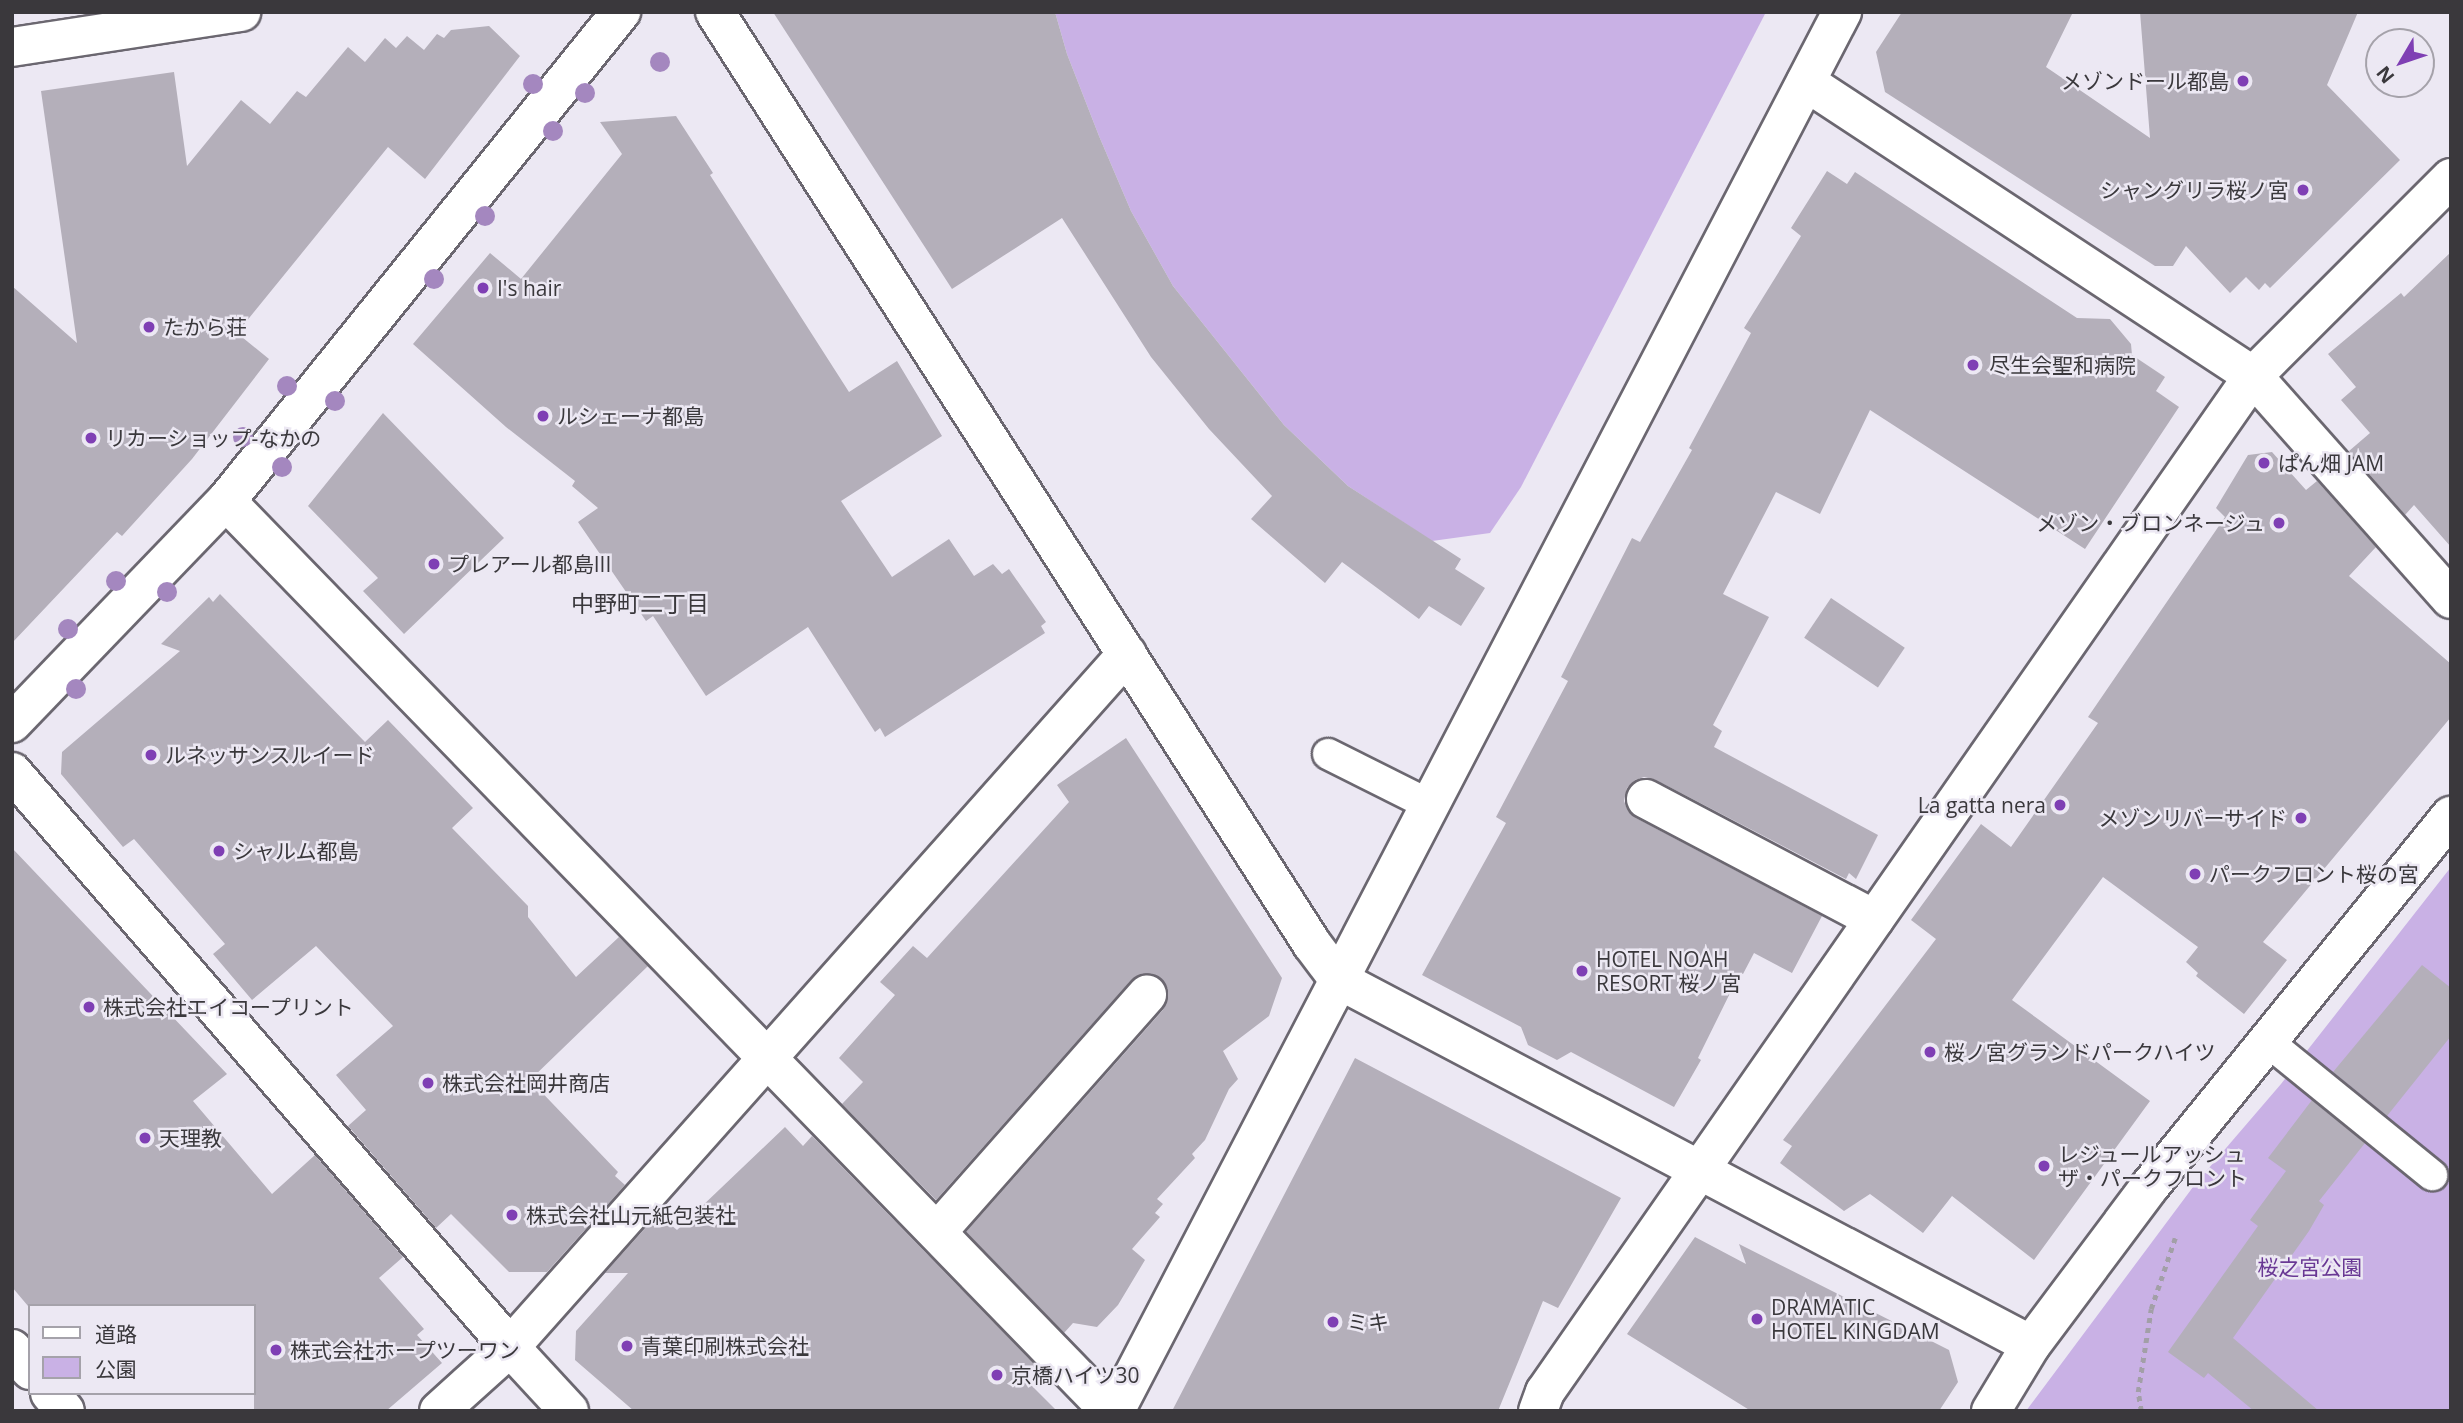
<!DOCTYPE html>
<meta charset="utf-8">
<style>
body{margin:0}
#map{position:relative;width:2463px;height:1423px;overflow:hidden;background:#ece8f3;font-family:"Open Sans","Noto Sans JP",sans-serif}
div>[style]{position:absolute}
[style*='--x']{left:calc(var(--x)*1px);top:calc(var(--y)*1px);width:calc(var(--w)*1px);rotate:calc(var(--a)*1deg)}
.green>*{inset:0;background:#c9b1e5}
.building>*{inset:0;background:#b4afba;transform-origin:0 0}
.path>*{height:4.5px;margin-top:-2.25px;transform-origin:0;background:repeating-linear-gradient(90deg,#a29fa7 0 5px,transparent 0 10px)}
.roads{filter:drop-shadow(2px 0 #6b6770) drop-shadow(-2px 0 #6b6770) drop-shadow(0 2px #6b6770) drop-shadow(0 -2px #6b6770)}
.lane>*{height:30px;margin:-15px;padding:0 15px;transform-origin:15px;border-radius:15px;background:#fff}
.street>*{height:38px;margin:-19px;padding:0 19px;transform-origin:19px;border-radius:19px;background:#fff}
.secondary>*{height:38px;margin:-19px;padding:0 19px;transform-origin:19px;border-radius:19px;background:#fff}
.trees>*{width:20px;height:20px;margin:-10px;border-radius:50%;background:#a487bf}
.dots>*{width:19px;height:19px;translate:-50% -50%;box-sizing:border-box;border:4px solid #ece8f3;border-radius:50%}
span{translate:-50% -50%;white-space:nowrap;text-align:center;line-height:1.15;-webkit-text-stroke:5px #ece8f3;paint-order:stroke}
.poi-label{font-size:21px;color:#3a383c}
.right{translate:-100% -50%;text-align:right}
.left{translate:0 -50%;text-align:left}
.park-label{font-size:21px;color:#693894}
.neighbourhood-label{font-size:23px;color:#3a383c}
.frame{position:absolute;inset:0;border:14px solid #3a383c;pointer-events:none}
.legend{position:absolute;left:28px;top:1304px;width:228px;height:91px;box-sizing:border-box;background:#ece8f3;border:2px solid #a5a2aa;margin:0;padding:9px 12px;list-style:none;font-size:21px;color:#3a383c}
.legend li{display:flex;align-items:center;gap:14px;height:35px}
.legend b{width:35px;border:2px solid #a5a2aa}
.north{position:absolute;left:2365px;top:28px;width:70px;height:70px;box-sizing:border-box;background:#ece8f3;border:2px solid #a5a2aa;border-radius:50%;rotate:231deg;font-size:19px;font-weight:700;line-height:28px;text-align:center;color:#3a383c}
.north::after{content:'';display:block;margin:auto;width:24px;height:32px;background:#7f3fb4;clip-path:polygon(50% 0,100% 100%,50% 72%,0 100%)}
</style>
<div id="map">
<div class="green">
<div style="clip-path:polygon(1055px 12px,1766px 12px,1521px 487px,1490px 533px,1432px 541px,1348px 486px,1284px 425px,1173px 286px,1131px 211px,1099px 136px,1067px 54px)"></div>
<div style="clip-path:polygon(2451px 867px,2451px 1411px,2026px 1411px,2196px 1183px,2281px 1084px)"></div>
</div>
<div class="building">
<div style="clip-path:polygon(773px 12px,1055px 12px,1067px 54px,1099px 136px,1131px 211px,1173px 286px,1284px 425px,1348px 486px,1461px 559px,1455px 569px,1485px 588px,1461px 626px,1429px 606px,1419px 619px,1342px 562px,1325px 583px,1251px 519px,1272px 496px,1209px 429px,1151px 357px,1062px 218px,952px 289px)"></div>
<div style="clip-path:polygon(1902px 12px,2073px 12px,2046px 67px,2150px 138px,2140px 12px,2358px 12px,2327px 85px,2400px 160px,2270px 288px,2265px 283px,2259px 290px,2246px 277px,2230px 293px,2186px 246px,2173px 266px,2155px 266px,1885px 92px,1876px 52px)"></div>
<div style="clip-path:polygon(489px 26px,520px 56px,425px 179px,388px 147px,237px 333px,269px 359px,192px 459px,122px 536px,117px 532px,12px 643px,12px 286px,77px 343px,41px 91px,174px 72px,187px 166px,241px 100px,270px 124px,297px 91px,306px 97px,348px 47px,365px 62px,385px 38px,396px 48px,407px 36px,424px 50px,437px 34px,444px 38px,451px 30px)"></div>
<div style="clip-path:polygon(676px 116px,713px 173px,710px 175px,849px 392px,897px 361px,942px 436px,841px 501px,892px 577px,949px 539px,974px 576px,993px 564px,1002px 574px,1009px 569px,1046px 622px,1041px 626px,1045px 633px,885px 737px,880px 728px,875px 732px,808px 627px,706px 696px,653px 616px,646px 621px,578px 522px,598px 508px,572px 486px,575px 481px,506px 427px,413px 344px,490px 253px,521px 279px,622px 154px,600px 122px)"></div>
<div style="clip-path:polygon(1827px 171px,1847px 184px,1855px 172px,2077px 318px,2110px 319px,2131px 344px,2132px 355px,2165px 377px,2156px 391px,2179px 407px,2085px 549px,1870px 410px,1820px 514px,1776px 492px,1723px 594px,1769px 617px,1713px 725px,1722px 731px,1714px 747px,1878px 835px,1856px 879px,1849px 873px,1846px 879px,1656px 780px,1644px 777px,1635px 780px,1627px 788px,1624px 801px,1628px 811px,1636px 818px,1822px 916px,1792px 973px,1754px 953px,1743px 974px,1740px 973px,1698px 1058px,1701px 1060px,1674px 1107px,1571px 1052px,1557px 1060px,1528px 1045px,1521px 1027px,1422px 975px,1506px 823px,1496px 817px,1568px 681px,1561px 677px,1632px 538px,1640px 542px,1692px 450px,1689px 448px,1751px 333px,1744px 328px,1801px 236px,1791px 228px)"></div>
<div style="clip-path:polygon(2451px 252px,2451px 547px,2414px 505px,2405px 515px,2349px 451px,2370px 433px,2341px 400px,2356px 387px,2328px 354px,2401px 293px,2404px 297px)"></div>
<div style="clip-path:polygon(383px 413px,504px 538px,404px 634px,363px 591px,378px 578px,308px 506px)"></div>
<div style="clip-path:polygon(2272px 452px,2306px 490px,2317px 481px,2376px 547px,2349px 576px,2451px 664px,2451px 717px,2263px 942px,2287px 960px,2244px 1014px,2196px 976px,2198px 973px,2186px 962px,2198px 947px,2103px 877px,2012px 1000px,2150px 1101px,2034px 1260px,1952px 1196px,1923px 1233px,1870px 1194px,1844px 1211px,1780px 1163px,1792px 1146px,1783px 1140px,1936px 939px,1911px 920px,1981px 824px,2011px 847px,2098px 723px,2088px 717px,2225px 517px,2216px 508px,2248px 455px)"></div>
<div style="clip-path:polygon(220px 594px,365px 742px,388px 720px,473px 808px,452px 828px,528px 906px,528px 917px,576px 977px,619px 937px,648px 966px,530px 1080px,618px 1172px,615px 1176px,625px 1185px,547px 1272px,509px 1272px,451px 1214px,436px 1228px,348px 1126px,366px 1110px,336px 1075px,393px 1026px,316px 946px,252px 1000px,213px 954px,225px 944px,134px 839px,123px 847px,61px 774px,62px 752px,180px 651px,161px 644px,209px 597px,213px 602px)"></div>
<div style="left:1831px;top:598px;width:89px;height:48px;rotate:34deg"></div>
<div style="clip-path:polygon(1126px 738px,1282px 978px,1269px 1016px,1223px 1051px,1238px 1079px,1229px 1089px,1205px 1140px,1192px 1154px,1195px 1158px,1157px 1199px,1163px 1204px,1155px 1213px,1160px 1217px,1132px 1249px,1145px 1260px,1118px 1305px,1097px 1327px,1073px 1323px,1064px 1333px,966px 1232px,1163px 1010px,1168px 999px,1168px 989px,1162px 979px,1151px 974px,1139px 975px,1131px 980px,936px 1200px,842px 1104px,863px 1082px,839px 1058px,895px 995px,880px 982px,913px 946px,927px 958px,1069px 802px,1057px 785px)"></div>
<div style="clip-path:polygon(12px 848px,227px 1074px,193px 1101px,272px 1194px,315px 1155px,403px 1257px,379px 1278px,424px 1329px,417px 1335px,442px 1363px,386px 1411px,254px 1411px,254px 1306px,28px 1306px,12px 1287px)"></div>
<div style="clip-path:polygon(2422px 965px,2451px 988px,2451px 1036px,2387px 1116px,2333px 1072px)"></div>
<div style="clip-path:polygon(1355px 1058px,1621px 1198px,1558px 1308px,1543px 1301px,1498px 1411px,1172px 1411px)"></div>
<div style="clip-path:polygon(2312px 1100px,2365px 1143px,2319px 1201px,2324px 1205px,2309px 1231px,2233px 1338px,2319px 1411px,2254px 1411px,2208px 1373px,2204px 1378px,2168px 1352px,2258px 1226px,2250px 1220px,2286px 1171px,2268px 1158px)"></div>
<div style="clip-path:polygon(785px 1127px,803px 1146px,812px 1136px,1035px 1365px,1024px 1378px,1057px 1411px,634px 1411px,575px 1360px,576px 1331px,628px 1273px,605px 1273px,658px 1214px,677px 1230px)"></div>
<div style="clip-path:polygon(1695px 1237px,1746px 1264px,1739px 1244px,1949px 1350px,1958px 1382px,1939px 1411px,1751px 1411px,1627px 1334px)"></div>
</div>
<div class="path">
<div style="--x:2141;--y:1411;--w:19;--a:-99"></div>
<div style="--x:2138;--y:1392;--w:84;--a:-81.1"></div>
<div style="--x:2151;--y:1309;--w:75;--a:-71.3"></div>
</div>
<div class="roads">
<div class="lane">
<div style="--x:1328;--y:754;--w:114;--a:26.6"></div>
<div style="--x:2267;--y:1041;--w:213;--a:39.1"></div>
</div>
<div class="street">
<div style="--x:715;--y:12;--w:1107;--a:57.36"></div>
<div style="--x:1312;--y:944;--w:45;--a:53.1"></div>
<div style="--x:2253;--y:376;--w:298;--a:48.4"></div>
<div style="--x:226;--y:501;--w:1269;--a:45.83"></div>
<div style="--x:12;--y:723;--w:308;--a:-46.1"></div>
<div style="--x:226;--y:501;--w:629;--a:-51.07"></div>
<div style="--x:1646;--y:799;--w:258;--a:27.8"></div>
<div style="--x:937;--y:1232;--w:317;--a:-48.5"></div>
<div style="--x:12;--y:1349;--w:28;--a:49"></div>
<div style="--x:50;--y:1393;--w:23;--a:50"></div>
<div style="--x:439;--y:1411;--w:96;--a:-42"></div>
<div style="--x:510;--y:1347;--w:928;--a:-48.32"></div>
<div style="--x:1115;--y:1411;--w:1577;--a:-62.54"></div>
<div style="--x:1538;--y:1411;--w:20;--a:-70"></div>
<div style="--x:1545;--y:1392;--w:1238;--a:-55.13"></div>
<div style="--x:2253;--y:376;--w:280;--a:-45"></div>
</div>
<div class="secondary">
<div style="--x:12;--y:47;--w:232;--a:-8.7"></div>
<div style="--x:1806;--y:82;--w:535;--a:33.33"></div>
<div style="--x:12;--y:772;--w:761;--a:49.1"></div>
<div style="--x:510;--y:1347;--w:87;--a:47.3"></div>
<div style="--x:1339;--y:980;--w:782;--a:27.81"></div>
<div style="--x:1991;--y:1411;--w:77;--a:-58.8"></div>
<div style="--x:2031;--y:1345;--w:199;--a:-53.2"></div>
<div style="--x:2150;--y:1186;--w:477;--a:-50.9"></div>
</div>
</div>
<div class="trees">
<div style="left:660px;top:62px"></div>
<div style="left:533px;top:84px"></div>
<div style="left:585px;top:93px"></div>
<div style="left:553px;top:131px"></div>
<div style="left:485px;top:216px"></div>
<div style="left:434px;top:279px"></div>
<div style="left:287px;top:386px"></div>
<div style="left:335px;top:401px"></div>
<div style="left:243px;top:437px"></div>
<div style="left:282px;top:467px"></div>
<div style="left:116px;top:581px"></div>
<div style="left:167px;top:592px"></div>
<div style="left:68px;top:629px"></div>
<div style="left:76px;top:689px"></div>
</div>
<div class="dots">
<div style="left:2243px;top:81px;background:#7f3fb4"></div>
<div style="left:2303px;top:190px;background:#7f3fb4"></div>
<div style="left:483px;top:288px;background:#7f3fb4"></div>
<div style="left:149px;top:327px;background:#7f3fb4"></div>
<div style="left:1973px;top:365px;background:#7f3fb4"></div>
<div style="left:543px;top:416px;background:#7f3fb4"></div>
<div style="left:91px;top:438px;background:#7f3fb4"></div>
<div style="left:2264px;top:463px;background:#7f3fb4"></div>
<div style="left:2279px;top:523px;background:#7f3fb4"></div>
<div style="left:434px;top:564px;background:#7f3fb4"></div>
<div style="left:151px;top:755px;background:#7f3fb4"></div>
<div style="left:2060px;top:805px;background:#7f3fb4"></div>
<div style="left:2301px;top:818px;background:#7f3fb4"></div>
<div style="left:219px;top:851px;background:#7f3fb4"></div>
<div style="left:2195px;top:874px;background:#7f3fb4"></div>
<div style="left:1582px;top:971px;background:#7f3fb4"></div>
<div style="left:89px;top:1007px;background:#7f3fb4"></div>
<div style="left:1930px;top:1052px;background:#7f3fb4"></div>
<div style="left:428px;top:1083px;background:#7f3fb4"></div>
<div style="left:145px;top:1138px;background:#7f3fb4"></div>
<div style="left:2044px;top:1166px;background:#7f3fb4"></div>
<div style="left:512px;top:1215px;background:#7f3fb4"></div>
<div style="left:1757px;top:1319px;background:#7f3fb4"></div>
<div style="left:1333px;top:1322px;background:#7f3fb4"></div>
<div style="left:627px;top:1346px;background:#7f3fb4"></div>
<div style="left:276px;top:1350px;background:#7f3fb4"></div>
<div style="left:997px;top:1375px;background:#7f3fb4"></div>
</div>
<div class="poi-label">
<span class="right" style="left:2229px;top:81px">メゾンドール都島</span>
<span class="right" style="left:2289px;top:190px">シャングリラ桜ノ宮</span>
<span class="left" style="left:497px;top:288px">I's hair</span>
<span class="left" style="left:163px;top:327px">たから荘</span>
<span class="left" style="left:1989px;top:365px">尽生会聖和病院</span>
<span class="left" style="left:557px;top:416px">ルシェーナ都島</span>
<span class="left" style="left:105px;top:438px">リカーショップ-なかの</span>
<span class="left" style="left:2278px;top:463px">ぱん畑 JAM</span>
<span class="right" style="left:2265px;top:523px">メゾン・ブロンネージュ</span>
<span class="left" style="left:448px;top:564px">プレアール都島III</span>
<span class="left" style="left:165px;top:755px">ルネッサンスルイード</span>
<span class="right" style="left:2046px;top:805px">La gatta nera</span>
<span class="right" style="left:2287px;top:818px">メゾンリバーサイド</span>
<span class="left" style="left:233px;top:851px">シャルム都島</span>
<span class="left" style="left:2209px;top:874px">パークフロント桜の宮</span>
<span class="left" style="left:1596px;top:971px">HOTEL NOAH<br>RESORT 桜ノ宮</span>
<span class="left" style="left:103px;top:1007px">株式会社エイコープリント</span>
<span class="left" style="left:1944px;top:1052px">桜ノ宮グランドパークハイツ</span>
<span class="left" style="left:442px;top:1083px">株式会社岡井商店</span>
<span class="left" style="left:159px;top:1138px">天理教</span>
<span class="left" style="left:2058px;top:1166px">レジュールアッシュ<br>ザ・パークフロント</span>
<span class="left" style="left:526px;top:1215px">株式会社山元紙包装社</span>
<span class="left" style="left:1771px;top:1319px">DRAMATIC<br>HOTEL KINGDAM</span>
<span class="left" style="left:1347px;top:1322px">ミキ</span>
<span class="left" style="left:641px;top:1346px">青葉印刷株式会社</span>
<span class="left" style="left:290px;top:1350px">株式会社ホープツーワン</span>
<span class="left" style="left:1011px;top:1375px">京橋ハイツ30</span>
</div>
<div class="park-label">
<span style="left:2310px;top:1267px">桜之宮公園</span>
</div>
<div class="neighbourhood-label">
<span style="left:640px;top:603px">中野町二丁目</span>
</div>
<div class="frame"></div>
<ul class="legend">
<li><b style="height:9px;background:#fff"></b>道路</li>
<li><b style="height:19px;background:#c9b1e5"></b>公園</li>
</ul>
<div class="north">N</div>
</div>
